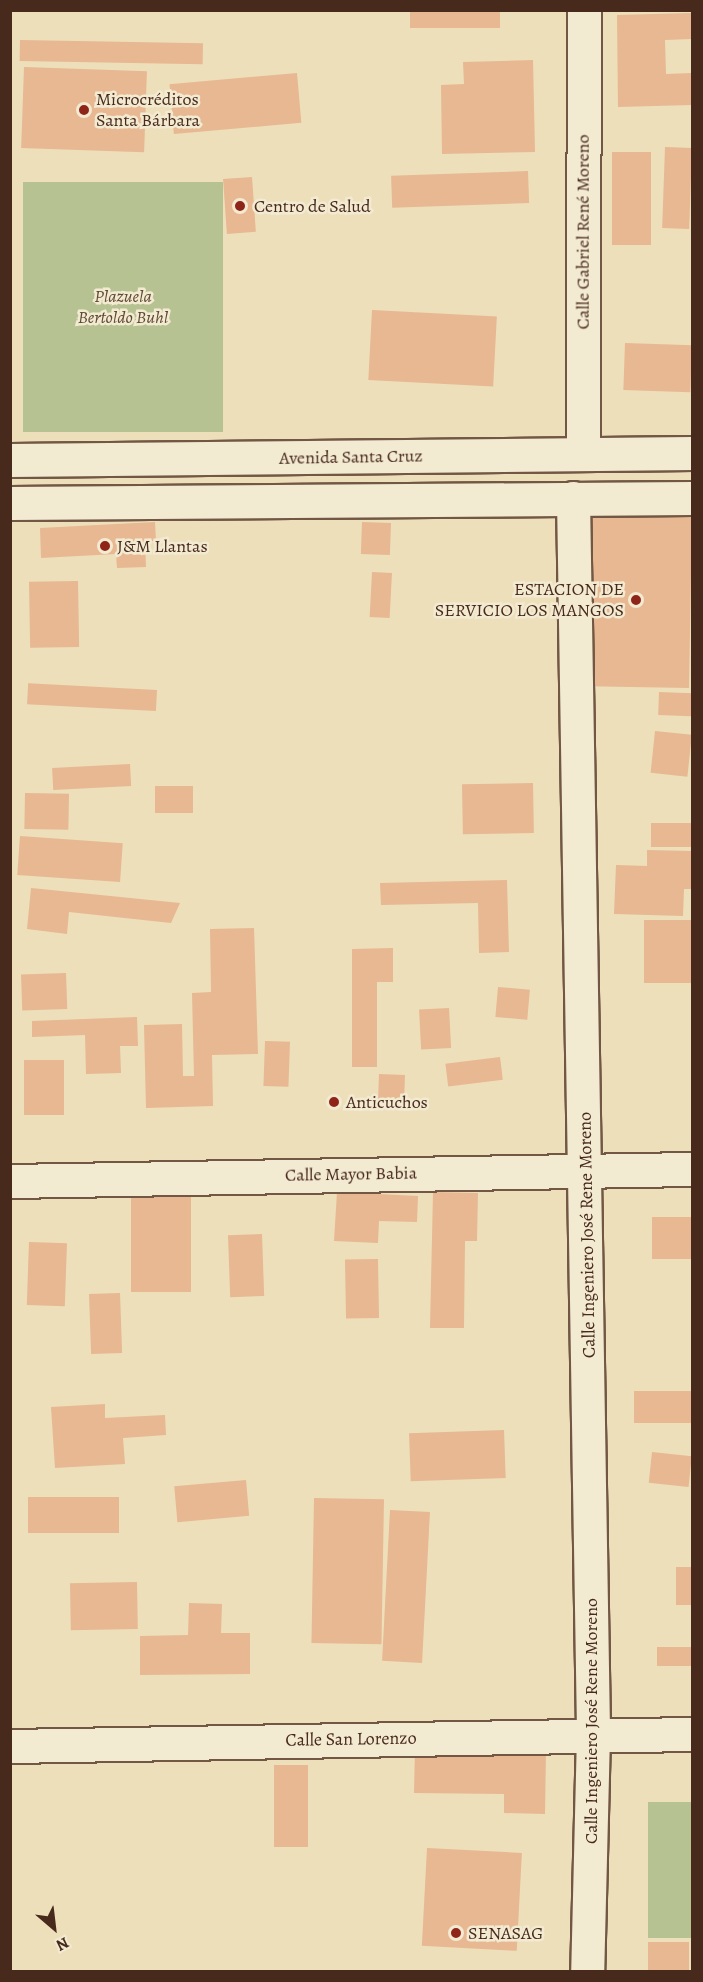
<!DOCTYPE html>
<meta charset="utf-8">
<style>
body{margin:0}
#map{position:relative;width:703px;height:1982px;overflow:hidden;background:#eddfba;font-family:Alegreya,serif}
div>[style]{position:absolute}
[style*='--x']{left:calc(var(--x)*1px);top:calc(var(--y)*1px);width:calc(var(--w)*1px);rotate:calc(var(--a)*1deg)}
.green>*{inset:0;background:#b6c291;transform-origin:0 0}
.building>*{inset:0;background:#e7b891;transform-origin:0 0}
.roads{filter:drop-shadow(2px 0 #715744) drop-shadow(-2px 0 #715744) drop-shadow(0 2px #715744) drop-shadow(0 -2px #715744)}
.minor>*{height:33px;margin:-16.5px;padding:0 16.5px;transform-origin:16.5px;border-radius:16.5px;background:#f3ead2}
.tertiary>*{height:33px;margin:-16.5px;padding:0 16.5px;transform-origin:16.5px;border-radius:16.5px;background:#f3ead2}
.secondary>*{height:33px;margin:-16.5px;padding:0 16.5px;transform-origin:16.5px;border-radius:16.5px;background:#f3ead2}
.dots>*{width:16px;height:16px;translate:-50% -50%;box-sizing:border-box;border:3px solid #f3ead2;border-radius:50%}
span{translate:-50% -50%;white-space:nowrap;text-align:center;line-height:1.15;-webkit-text-stroke:5px #f3ead2;paint-order:stroke}
.poi-label{font-size:18px;color:#482a1c}
.left{translate:0 -50%;text-align:left}
.right{translate:-100% -50%;text-align:right}
.street-label{font-size:18px;color:#482a1c}
.park-label{font-size:18px;color:#5e4833;font-style:italic}
.frame{position:absolute;inset:0;border:12px solid #482a1c;pointer-events:none}
.north{position:absolute;left:24px;top:1898px;width:60px;height:60px;-webkit-text-stroke:4px #f3ead2;paint-order:stroke;rotate:152deg;font-size:16px;font-weight:700;line-height:24px;text-align:center;color:#482a1c}
.north::after{content:'';display:block;margin:auto;width:21px;height:27px;background:#482a1c;clip-path:polygon(50% 0,100% 100%,50% 72%,0 100%)}
</style>
<div id="map">
<div class="green">
<div style="left:223px;top:182px;width:250px;height:200px;rotate:90deg"></div>
<div style="left:648px;top:1802px;width:44px;height:136px"></div>
</div>
<div class="building">
<div style="left:410px;top:10px;width:90px;height:18px"></div>
<div style="clip-path:polygon(691px 13px,692px 39px,665px 40px,666px 74px,692px 73px,692px 105px,618px 107px,617px 15px)"></div>
<div style="left:20px;top:40px;width:183px;height:21px;rotate:1deg"></div>
<div style="clip-path:polygon(533px 60px,535px 152px,442px 154px,441px 85px,464px 84px,463px 62px)"></div>
<div style="left:24px;top:67px;width:123px;height:81px;rotate:2deg"></div>
<div style="left:297px;top:73px;width:50px;height:128px;rotate:85deg"></div>
<div style="left:665px;top:147px;width:27px;height:81px;rotate:2deg"></div>
<div style="left:612px;top:152px;width:39px;height:93px"></div>
<div style="left:528px;top:171px;width:32px;height:137px;rotate:88deg"></div>
<div style="left:252px;top:177px;width:55px;height:29px;rotate:86deg"></div>
<div style="left:372px;top:310px;width:125px;height:70px;rotate:3deg"></div>
<div style="left:625px;top:343px;width:67px;height:47px;rotate:2deg"></div>
<div style="left:578px;top:515px;width:114px;height:171px;rotate:1deg"></div>
<div style="clip-path:polygon(155px 522px,156px 541px,145px 541px,146px 567px,117px 568px,116px 554px,41px 558px,40px 528px)"></div>
<div style="left:362px;top:522px;width:29px;height:32px;rotate:2deg"></div>
<div style="left:372px;top:572px;width:20px;height:45px;rotate:3deg"></div>
<div style="left:78px;top:581px;width:66px;height:49px;rotate:89deg"></div>
<div style="left:157px;top:690px;width:21px;height:129px;rotate:93deg"></div>
<div style="left:659px;top:692px;width:33px;height:23px;rotate:2deg"></div>
<div style="left:655px;top:731px;width:37px;height:42px;rotate:6deg"></div>
<div style="left:130px;top:764px;width:22px;height:78px;rotate:87deg"></div>
<div style="left:533px;top:783px;width:50px;height:71px;rotate:89deg"></div>
<div style="left:155px;top:786px;width:38px;height:27px"></div>
<div style="left:25px;top:793px;width:44px;height:36px;rotate:1deg"></div>
<div style="left:692px;top:823px;width:24px;height:41px;rotate:90deg"></div>
<div style="left:20px;top:836px;width:103px;height:39px;rotate:4deg"></div>
<div style="clip-path:polygon(647px 850px,692px 851px,692px 889px,684px 889px,683px 916px,614px 914px,616px 865px,647px 866px)"></div>
<div style="clip-path:polygon(507px 880px,509px 952px,479px 953px,478px 903px,381px 905px,380px 883px)"></div>
<div style="clip-path:polygon(31px 888px,180px 903px,171px 923px,69px 912px,67px 934px,27px 929px)"></div>
<div style="left:644px;top:920px;width:48px;height:63px"></div>
<div style="clip-path:polygon(254px 928px,258px 1054px,212px 1055px,213px 1106px,146px 1108px,144px 1025px,182px 1024px,183px 1076px,194px 1076px,192px 993px,211px 992px,210px 929px)"></div>
<div style="clip-path:polygon(393px 948px,393px 982px,377px 982px,377px 1067px,352px 1067px,352px 949px)"></div>
<div style="left:66px;top:973px;width:36px;height:45px;rotate:88deg"></div>
<div style="left:498px;top:987px;width:32px;height:30px;rotate:5deg"></div>
<div style="left:449px;top:1008px;width:40px;height:30px;rotate:87deg"></div>
<div style="clip-path:polygon(137px 1017px,138px 1046px,120px 1046px,121px 1073px,86px 1074px,85px 1035px,32px 1037px,32px 1021px)"></div>
<div style="left:265px;top:1041px;width:25px;height:45px;rotate:2deg"></div>
<div style="left:500px;top:1057px;width:23px;height:55px;rotate:83deg"></div>
<div style="left:24px;top:1060px;width:40px;height:55px"></div>
<div style="left:379px;top:1074px;width:26px;height:25px;rotate:2deg"></div>
<div style="left:131px;top:1191px;width:60px;height:101px"></div>
<div style="clip-path:polygon(337px 1192px,418px 1196px,417px 1222px,379px 1221px,378px 1243px,334px 1241px)"></div>
<div style="clip-path:polygon(433px 1192px,478px 1193px,477px 1241px,465px 1241px,464px 1328px,430px 1328px)"></div>
<div style="left:692px;top:1217px;width:42px;height:40px;rotate:90deg"></div>
<div style="left:262px;top:1234px;width:62px;height:34px;rotate:88deg"></div>
<div style="left:29px;top:1242px;width:38px;height:63px;rotate:2deg"></div>
<div style="left:378px;top:1259px;width:59px;height:33px;rotate:89deg"></div>
<div style="left:120px;top:1293px;width:60px;height:31px;rotate:88deg"></div>
<div style="left:634px;top:1391px;width:58px;height:32px"></div>
<div style="clip-path:polygon(105px 1404px,105px 1418px,165px 1415px,166px 1435px,123px 1438px,125px 1464px,55px 1468px,51px 1407px)"></div>
<div style="left:504px;top:1430px;width:48px;height:95px;rotate:88deg"></div>
<div style="left:652px;top:1452px;width:40px;height:31px;rotate:6deg"></div>
<div style="left:246px;top:1480px;width:36px;height:72px;rotate:85deg"></div>
<div style="left:28px;top:1497px;width:91px;height:36px"></div>
<div style="left:314px;top:1498px;width:70px;height:145px;rotate:1deg"></div>
<div style="left:390px;top:1510px;width:40px;height:151px;rotate:3deg"></div>
<div style="left:676px;top:1567px;width:16px;height:38px"></div>
<div style="left:137px;top:1582px;width:47px;height:67px;rotate:89deg"></div>
<div style="clip-path:polygon(189px 1603px,222px 1604px,221px 1633px,250px 1633px,250px 1674px,140px 1675px,140px 1636px,188px 1635px)"></div>
<div style="left:657px;top:1647px;width:35px;height:19px"></div>
<div style="clip-path:polygon(415px 1748px,546px 1751px,545px 1814px,504px 1813px,504px 1794px,414px 1793px)"></div>
<div style="left:274px;top:1765px;width:34px;height:82px"></div>
<div style="left:427px;top:1848px;width:95px;height:98px;rotate:3deg"></div>
<div style="left:648px;top:1942px;width:41px;height:30px"></div>
</div>
<div class="roads">
<div class="minor">
<div style="--x:573;--y:498;--w:1236;--a:89.07"></div>
<div style="--x:593;--y:1734;--w:238;--a:91.4"></div>
<div style="--x:10;--y:1181;--w:682;--a:-1.01"></div>
<div style="--x:10;--y:1746;--w:682;--a:-1.01"></div>
</div>
<div class="tertiary">
<div style="--x:583;--y:454;--w:444;--a:-89.9"></div>
</div>
<div class="secondary">
<div style="--x:10;--y:460;--w:682;--a:-0.59"></div>
<div style="--x:10;--y:503;--w:682;--a:-0.42"></div>
</div>
</div>
<div class="dots">
<div style="left:84px;top:110px;background:#8f2418"></div>
<div style="left:240px;top:206px;background:#8f2418"></div>
<div style="left:105px;top:546px;background:#8f2418"></div>
<div style="left:636px;top:600px;background:#8f2418"></div>
<div style="left:334px;top:1102px;background:#8f2418"></div>
<div style="left:456px;top:1933px;background:#8f2418"></div>
</div>
<div class="poi-label">
<span class="left" style="left:96px;top:110px">Microcréditos<br>Santa Bárbara</span>
<span class="left" style="left:254px;top:206px">Centro de Salud</span>
<span class="left" style="left:117px;top:546px">J&amp;M Llantas</span>
<span class="right" style="left:624px;top:600px">ESTACION DE<br>SERVICIO LOS MANGOS</span>
<span class="left" style="left:346px;top:1102px">Anticuchos</span>
<span class="left" style="left:468px;top:1933px">SENASAG</span>
</div>
<div class="street-label">
<span style="left:583px;top:232px;rotate:-90deg">Calle Gabriel René Moreno</span>
<span style="left:351px;top:457px;rotate:-1deg">Avenida Santa Cruz</span>
<span style="left:351px;top:1174px;rotate:-1deg">Calle Mayor Babia</span>
<span style="left:587px;top:1235px;rotate:-91deg">Calle Ingeniero José Rene Moreno</span>
<span style="left:591px;top:1721px;rotate:-90deg">Calle Ingeniero José Rene Moreno</span>
<span style="left:351px;top:1739px;rotate:-1deg">Calle San Lorenzo</span>
</div>
<div class="park-label">
<span style="left:123px;top:307px">Plazuela<br>Bertoldo Buhl</span>
</div>
<div class="frame"></div>
<div class="north">N</div>
</div>
